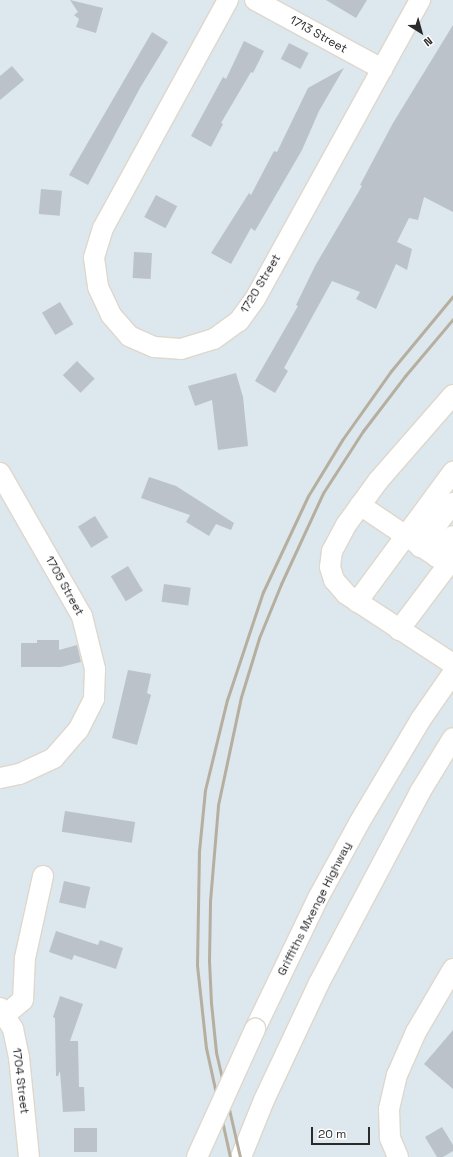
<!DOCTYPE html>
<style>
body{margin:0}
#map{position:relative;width:453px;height:1157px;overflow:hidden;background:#dce7ee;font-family:"Space Grotesk",sans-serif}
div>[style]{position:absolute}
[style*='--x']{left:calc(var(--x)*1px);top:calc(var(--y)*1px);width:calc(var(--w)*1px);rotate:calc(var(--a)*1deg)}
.building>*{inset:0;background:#bcc2c9;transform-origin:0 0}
.roads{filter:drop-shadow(1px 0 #ded7cb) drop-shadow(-1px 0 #ded7cb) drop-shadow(0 1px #ded7cb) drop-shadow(0 -1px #ded7cb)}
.minor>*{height:20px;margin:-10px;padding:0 10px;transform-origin:10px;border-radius:10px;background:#fff}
.rail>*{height:3px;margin:-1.5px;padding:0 1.5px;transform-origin:1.5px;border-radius:1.5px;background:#b6af9f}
.bridges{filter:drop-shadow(1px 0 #ded7cb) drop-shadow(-1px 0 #ded7cb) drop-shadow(0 1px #ded7cb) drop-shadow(0 -1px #ded7cb)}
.minor-bridge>*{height:20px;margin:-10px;padding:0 10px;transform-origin:10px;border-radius:10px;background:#fff}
span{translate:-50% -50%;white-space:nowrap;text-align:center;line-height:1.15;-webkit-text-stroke:3.5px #fff;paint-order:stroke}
.street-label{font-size:12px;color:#2b2b2b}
.north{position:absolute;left:401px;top:12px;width:40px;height:40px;-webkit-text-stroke:3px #fff;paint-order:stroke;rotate:143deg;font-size:11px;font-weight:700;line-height:16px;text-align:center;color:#2b2b2b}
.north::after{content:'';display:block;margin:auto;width:14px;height:18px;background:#2b2b2b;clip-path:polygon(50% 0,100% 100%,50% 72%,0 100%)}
.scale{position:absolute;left:311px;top:1127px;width:59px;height:18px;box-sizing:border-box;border:2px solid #2b2b2b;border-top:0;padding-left:5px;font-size:12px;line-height:14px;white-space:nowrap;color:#2b2b2b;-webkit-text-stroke:3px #fff;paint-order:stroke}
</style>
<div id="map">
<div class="building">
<div style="clip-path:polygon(70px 0,103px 8px,96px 33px,76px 27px,79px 19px,74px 15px,78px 12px)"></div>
<div style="clip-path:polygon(326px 0,367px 0,356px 18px)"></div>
<div style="clip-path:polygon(453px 25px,453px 212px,424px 197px,418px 220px,409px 218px,397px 242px,412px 249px,407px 270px,396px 264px,376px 309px,356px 299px,360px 292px,332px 281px,284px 368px,288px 371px,275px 393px,255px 381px,298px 306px,296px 305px,315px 266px,362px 186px,360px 185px,393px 123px)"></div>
<div style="clip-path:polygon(152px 32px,168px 42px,140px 88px,88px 185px,69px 175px)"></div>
<div style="clip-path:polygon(244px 41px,264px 51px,253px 73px,251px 72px,221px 123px,223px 124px,211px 147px,191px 136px,223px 77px,226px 79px)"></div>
<div style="left:289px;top:43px;width:22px;height:18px;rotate:27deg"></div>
<div style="clip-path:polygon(12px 66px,24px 80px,0 100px,0 76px)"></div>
<div style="clip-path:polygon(344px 68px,319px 111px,302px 150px,255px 231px,251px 228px,231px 264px,211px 253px,249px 193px,251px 195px,274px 151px,277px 152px,308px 88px)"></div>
<div style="left:41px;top:189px;width:21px;height:25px;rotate:5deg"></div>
<div style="left:156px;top:195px;width:24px;height:25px;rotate:28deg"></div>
<div style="left:134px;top:252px;width:18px;height:26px;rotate:3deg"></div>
<div style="left:60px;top:302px;width:26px;height:21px;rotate:59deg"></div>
<div style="left:77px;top:361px;width:25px;height:20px;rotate:45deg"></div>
<div style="clip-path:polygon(236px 373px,243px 397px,248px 446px,218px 450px,212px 400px,195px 406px,188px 386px)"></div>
<div style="clip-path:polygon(149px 477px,176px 486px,234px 523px,231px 530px,216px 524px,209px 536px,186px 522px,190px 515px,141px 498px)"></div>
<div style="left:95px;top:516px;width:25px;height:20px;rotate:58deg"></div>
<div style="left:128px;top:566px;width:29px;height:20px;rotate:59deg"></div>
<div style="left:164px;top:584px;width:27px;height:18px;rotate:8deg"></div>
<div style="clip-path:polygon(37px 640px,59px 640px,59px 650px,77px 645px,81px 662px,61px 667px,21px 667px,21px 643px,37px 643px)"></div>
<div style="clip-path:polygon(128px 670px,151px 674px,147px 693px,151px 695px,137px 745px,112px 738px)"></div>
<div style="left:65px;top:811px;width:71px;height:21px;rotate:9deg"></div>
<div style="left:64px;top:881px;width:27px;height:22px;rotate:13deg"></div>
<div style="clip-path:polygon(56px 931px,98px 945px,100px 940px,123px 948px,116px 969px,74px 955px,72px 960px,49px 952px)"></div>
<div style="clip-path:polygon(60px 996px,83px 1004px,70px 1041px,78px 1041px,79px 1087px,84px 1087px,85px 1111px,63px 1112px,60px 1071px,58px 1076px,56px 1076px,55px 1018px,53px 1017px)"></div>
<div style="clip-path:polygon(453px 1030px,453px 1089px,424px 1064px)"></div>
<div style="clip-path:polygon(442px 1127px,453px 1145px,453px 1151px,443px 1157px,437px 1157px,425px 1137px)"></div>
<div style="left:74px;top:1128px;width:23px;height:24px"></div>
</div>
<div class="roads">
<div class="minor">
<div style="--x:228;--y:0;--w:260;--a:118.7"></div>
<div style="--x:103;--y:228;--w:31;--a:107"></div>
<div style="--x:94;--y:258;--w:29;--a:82"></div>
<div style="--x:98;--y:287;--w:31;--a:65"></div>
<div style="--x:111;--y:315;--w:28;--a:49"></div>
<div style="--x:129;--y:336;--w:27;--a:24"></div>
<div style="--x:154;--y:347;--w:27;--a:4"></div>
<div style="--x:181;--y:349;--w:34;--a:-17"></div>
<div style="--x:214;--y:339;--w:31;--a:-36"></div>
<div style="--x:239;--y:321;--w:27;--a:-54"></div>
<div style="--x:255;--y:299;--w:342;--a:-61.1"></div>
<div style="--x:255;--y:0;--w:145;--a:28.5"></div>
<div style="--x:453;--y:395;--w:114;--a:131.1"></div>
<div style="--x:378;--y:481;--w:54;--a:126"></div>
<div style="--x:346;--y:525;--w:30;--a:118"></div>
<div style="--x:332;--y:551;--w:16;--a:97"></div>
<div style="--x:330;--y:567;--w:14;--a:73"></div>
<div style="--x:334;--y:580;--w:18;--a:49"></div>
<div style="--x:346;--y:594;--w:128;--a:33.2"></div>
<div style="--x:0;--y:473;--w:165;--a:60.2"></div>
<div style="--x:82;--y:616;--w:55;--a:76.2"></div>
<div style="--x:95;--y:669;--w:30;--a:92"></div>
<div style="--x:94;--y:699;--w:35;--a:117"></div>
<div style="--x:78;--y:730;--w:37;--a:131"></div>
<div style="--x:54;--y:758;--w:38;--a:155"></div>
<div style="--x:19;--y:774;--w:19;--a:168"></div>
<div style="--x:360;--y:505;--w:93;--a:34"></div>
<div style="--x:437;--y:557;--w:17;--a:17"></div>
<div style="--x:420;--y:547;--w:55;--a:-53.1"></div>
<div style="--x:437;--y:557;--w:26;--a:-53"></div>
<div style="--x:357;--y:602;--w:162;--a:-53.6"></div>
<div style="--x:399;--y:630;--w:85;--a:-53.1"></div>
<div style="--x:0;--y:1008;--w:25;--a:58"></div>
<div style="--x:13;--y:1029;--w:29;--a:78"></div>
<div style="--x:19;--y:1057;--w:100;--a:84.3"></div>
<div style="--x:5;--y:1015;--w:23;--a:-40"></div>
<div style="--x:23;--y:1000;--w:42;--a:-87.3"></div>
<div style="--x:25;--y:958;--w:84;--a:-77.6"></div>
<div style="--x:255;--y:1029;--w:145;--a:-64.3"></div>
<div style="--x:318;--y:898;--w:85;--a:-61.3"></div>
<div style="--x:359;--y:823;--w:121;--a:-59.2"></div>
<div style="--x:421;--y:719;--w:56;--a:-55.2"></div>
<div style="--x:241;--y:1157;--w:61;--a:-68"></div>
<div style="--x:264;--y:1100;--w:129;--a:-64.8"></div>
<div style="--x:319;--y:983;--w:216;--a:-62.1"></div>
<div style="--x:420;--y:792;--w:63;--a:-58.6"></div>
<div style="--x:398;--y:1157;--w:21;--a:-113"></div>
<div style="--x:390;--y:1138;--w:29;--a:-92"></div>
<div style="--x:389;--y:1109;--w:35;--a:-77"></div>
<div style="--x:397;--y:1075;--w:47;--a:-66.2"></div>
<div style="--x:416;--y:1032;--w:73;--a:-59.6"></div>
</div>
</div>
<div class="rail">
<div style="--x:230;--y:1157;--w:112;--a:-102.4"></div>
<div style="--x:206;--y:1048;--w:83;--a:-96.2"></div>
<div style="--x:197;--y:965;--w:114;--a:-89"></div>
<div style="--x:199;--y:851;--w:61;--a:-84.4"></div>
<div style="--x:205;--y:790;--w:93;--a:-76.3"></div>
<div style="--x:227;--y:700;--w:114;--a:-71.6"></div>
<div style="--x:263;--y:592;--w:106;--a:-64.9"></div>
<div style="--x:308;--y:496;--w:66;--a:-58.7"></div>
<div style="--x:342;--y:440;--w:85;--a:-54.6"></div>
<div style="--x:391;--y:371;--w:97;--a:-50.4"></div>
<div style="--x:240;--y:1157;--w:108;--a:-102.9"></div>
<div style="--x:216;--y:1052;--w:49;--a:-95.8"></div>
<div style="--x:211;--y:1003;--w:42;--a:-92.7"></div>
<div style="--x:209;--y:961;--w:60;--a:-89"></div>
<div style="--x:210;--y:901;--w:96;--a:-85.2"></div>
<div style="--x:218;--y:805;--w:110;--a:-78"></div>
<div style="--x:241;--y:697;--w:62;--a:-73"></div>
<div style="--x:259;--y:638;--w:58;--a:-67.8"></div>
<div style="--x:281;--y:584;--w:100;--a:-65.2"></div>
<div style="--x:323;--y:493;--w:74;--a:-57.2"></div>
<div style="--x:363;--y:431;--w:69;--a:-52.6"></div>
<div style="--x:405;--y:376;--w:75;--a:-49.9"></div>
</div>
<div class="bridges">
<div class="minor-bridge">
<div style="--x:197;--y:1157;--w:141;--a:-65.6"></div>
</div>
</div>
<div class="street-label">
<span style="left:318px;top:35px;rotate:29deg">1713 Street</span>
<span style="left:261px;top:284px;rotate:-59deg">1720 Street</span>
<span style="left:64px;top:586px;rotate:61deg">1705 Street</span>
<span style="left:315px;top:909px;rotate:-63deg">Griffiths Mxenge Highway</span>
<span style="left:20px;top:1081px;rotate:83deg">1704 Street</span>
</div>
<div class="north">N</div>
<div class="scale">20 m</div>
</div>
